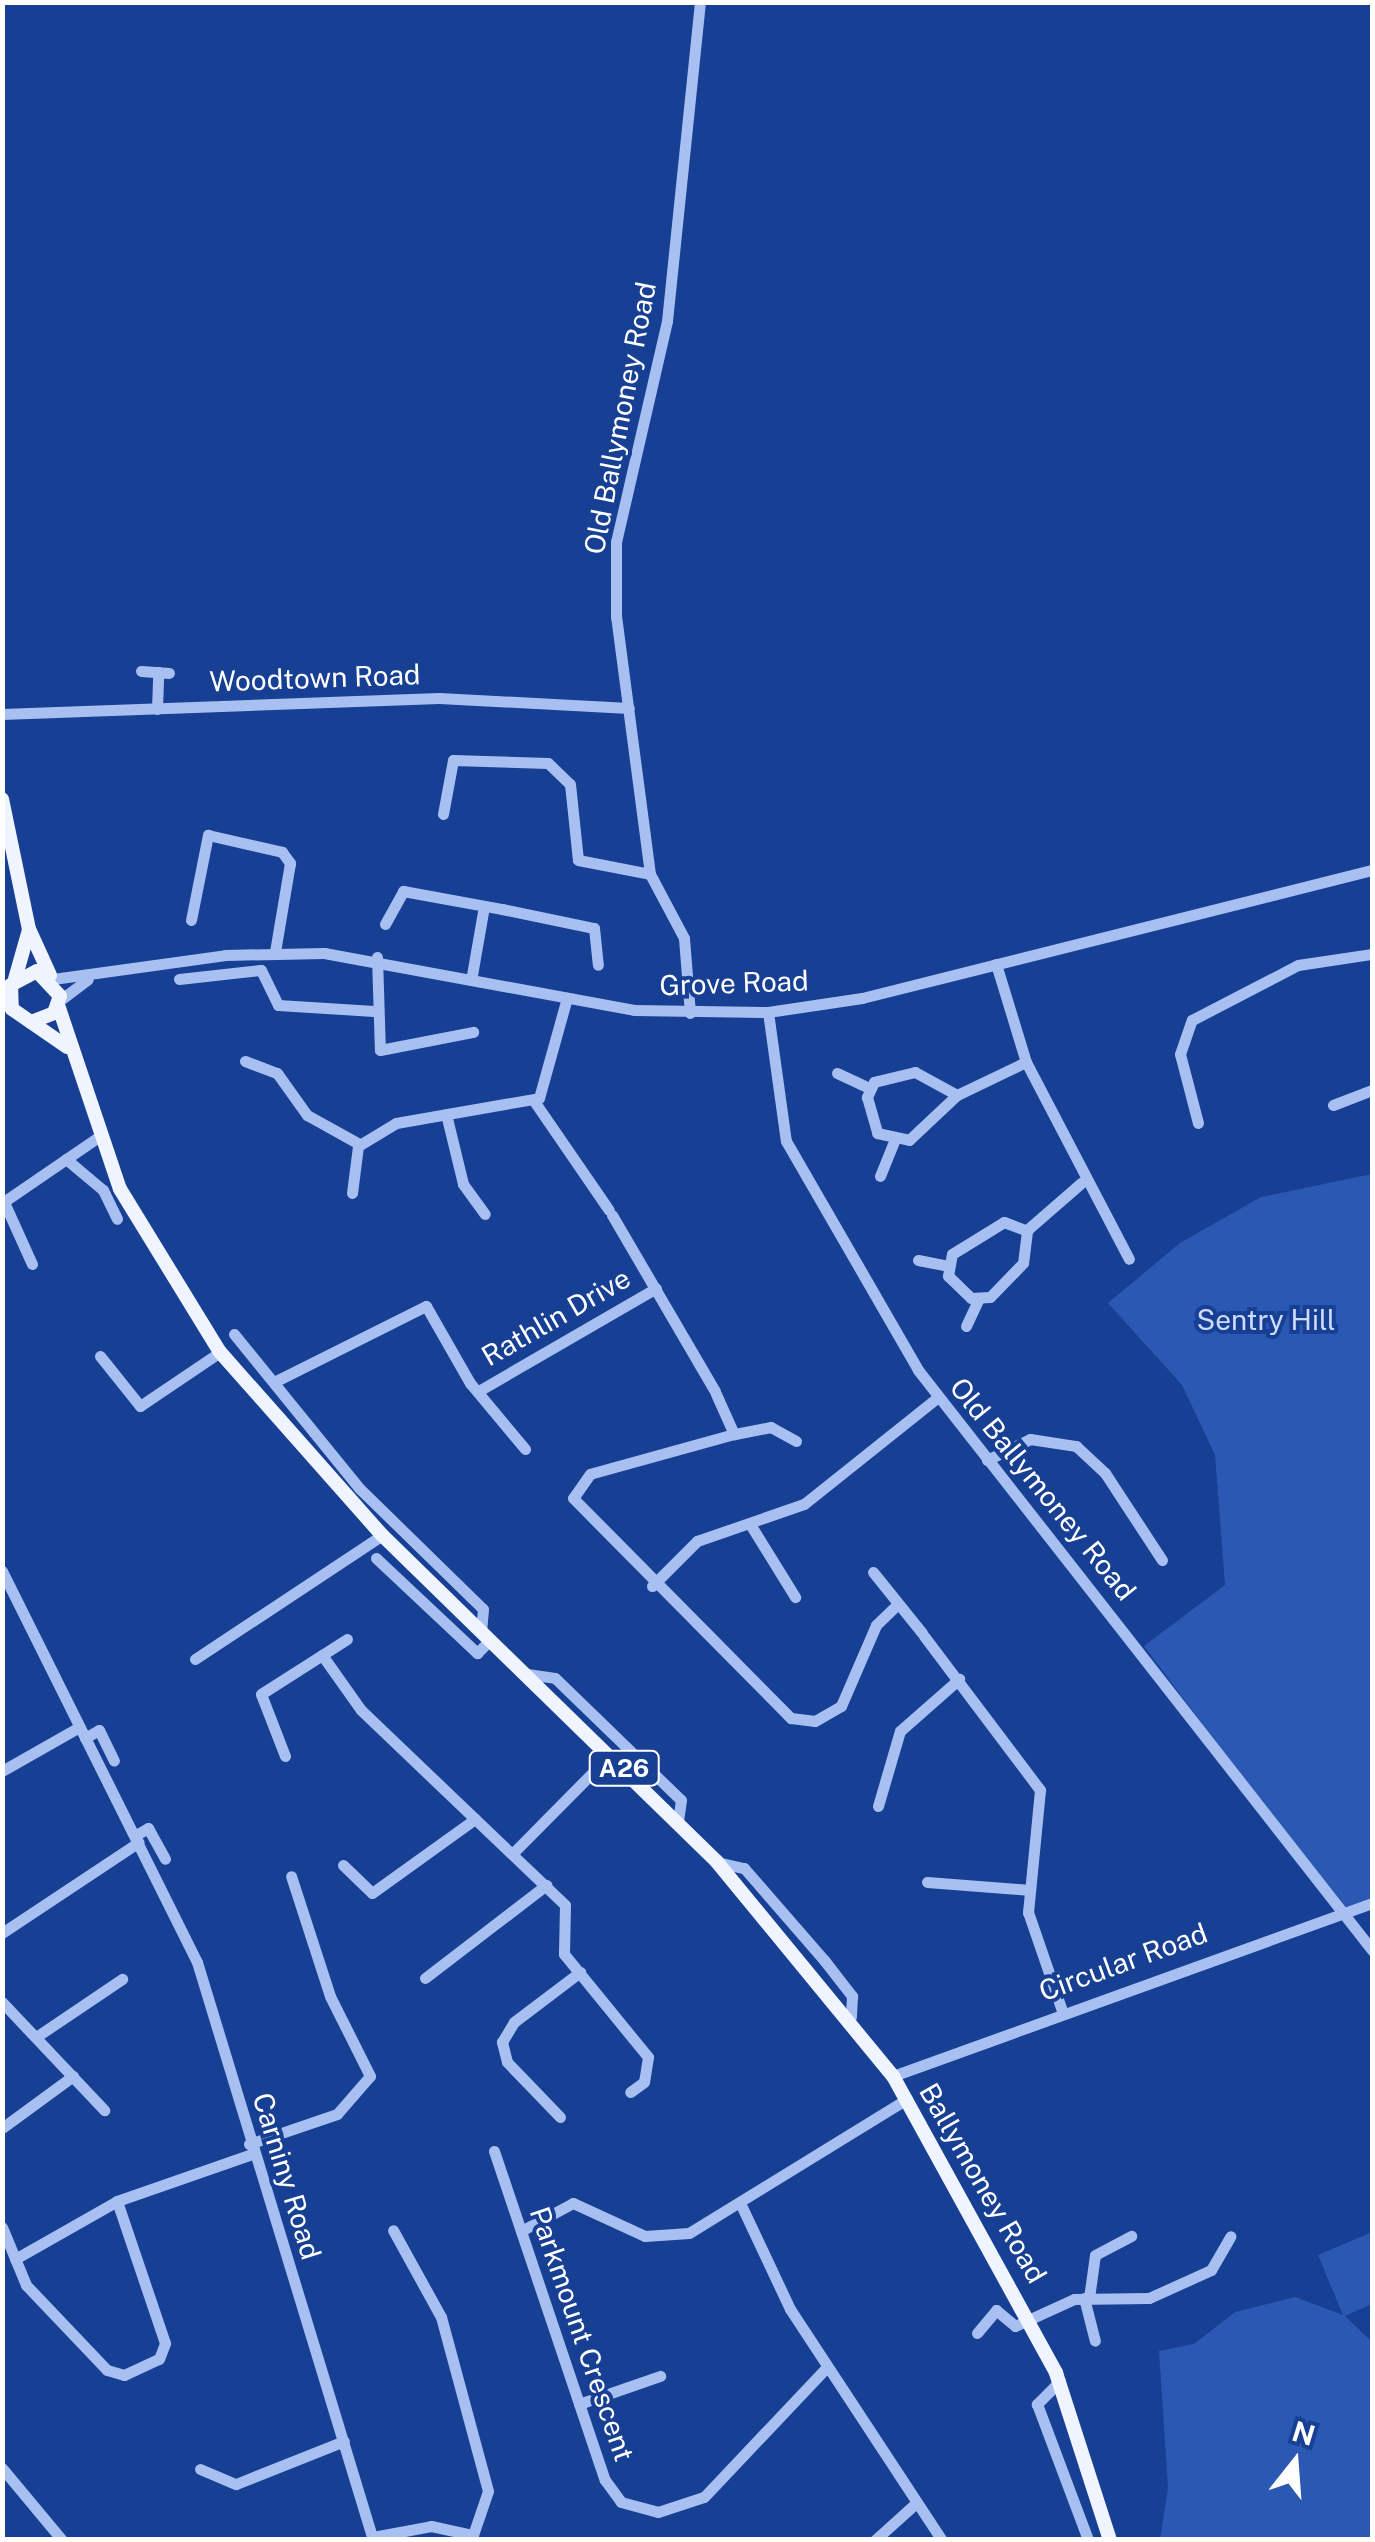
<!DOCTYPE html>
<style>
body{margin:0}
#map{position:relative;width:1375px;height:2542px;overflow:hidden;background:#173f93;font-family:"Public Sans",sans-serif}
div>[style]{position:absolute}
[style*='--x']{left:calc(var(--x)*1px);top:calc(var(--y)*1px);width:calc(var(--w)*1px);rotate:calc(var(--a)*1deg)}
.green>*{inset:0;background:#2a58b2}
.minor>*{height:11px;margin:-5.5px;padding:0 5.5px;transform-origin:5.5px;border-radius:5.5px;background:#a7c0f1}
.major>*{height:14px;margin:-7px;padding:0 7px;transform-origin:7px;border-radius:7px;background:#f0f4ff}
span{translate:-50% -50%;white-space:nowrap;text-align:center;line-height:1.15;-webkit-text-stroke:8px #173f93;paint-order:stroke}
.shield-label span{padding:2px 8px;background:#173f93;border:2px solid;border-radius:8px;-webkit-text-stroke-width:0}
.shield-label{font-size:25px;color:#fff;font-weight:700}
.street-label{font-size:28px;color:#fff}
.park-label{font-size:28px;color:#ceddfc}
.frame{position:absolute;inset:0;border:5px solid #fff;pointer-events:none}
.north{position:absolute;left:1245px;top:2412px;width:100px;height:100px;-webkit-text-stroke:8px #173f93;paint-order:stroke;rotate:17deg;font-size:28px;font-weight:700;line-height:40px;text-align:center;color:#fff}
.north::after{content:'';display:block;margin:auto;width:35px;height:45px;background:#fff;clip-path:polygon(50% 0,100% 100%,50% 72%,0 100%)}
</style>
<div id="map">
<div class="green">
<div style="clip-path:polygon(1372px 1174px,1372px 1898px,1342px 1911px,1144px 1646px,1225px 1585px,1215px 1455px,1182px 1385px,1108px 1303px,1180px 1243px,1261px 1197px)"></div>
<div style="clip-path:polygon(1372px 2232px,1372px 2304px,1345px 2316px,1372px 2342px,1372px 2539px,1160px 2539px,1168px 2488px,1159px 2351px,1194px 2344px,1235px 2312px,1295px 2297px,1343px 2315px,1318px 2255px)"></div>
</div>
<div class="minor">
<div style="--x:141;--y:671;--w:28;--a:4"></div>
<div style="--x:157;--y:709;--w:37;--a:-88"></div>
<div style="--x:2;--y:714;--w:437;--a:-2.1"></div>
<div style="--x:439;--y:698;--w:190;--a:3"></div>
<div style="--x:443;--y:814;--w:55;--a:-79.5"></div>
<div style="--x:453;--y:760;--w:95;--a:1.8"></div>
<div style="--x:548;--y:763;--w:30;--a:44"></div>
<div style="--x:570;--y:784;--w:76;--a:84"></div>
<div style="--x:578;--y:860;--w:73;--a:11"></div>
<div style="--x:191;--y:920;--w:87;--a:-78.7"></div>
<div style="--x:208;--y:835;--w:76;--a:12.9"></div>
<div style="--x:282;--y:852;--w:14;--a:54"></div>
<div style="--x:290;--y:863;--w:90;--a:99.6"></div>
<div style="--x:385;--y:924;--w:38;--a:-61"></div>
<div style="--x:403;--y:891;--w:101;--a:10.3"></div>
<div style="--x:502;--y:909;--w:94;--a:11.7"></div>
<div style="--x:594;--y:928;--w:37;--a:84"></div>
<div style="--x:377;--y:957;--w:93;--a:88.2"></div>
<div style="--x:380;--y:1050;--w:95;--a:-11"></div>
<div style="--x:996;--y:964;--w:102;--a:73"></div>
<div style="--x:1026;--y:1062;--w:222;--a:62.4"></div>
<div style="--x:472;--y:975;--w:70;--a:-80.1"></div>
<div style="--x:53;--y:979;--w:174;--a:-7.9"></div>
<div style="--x:225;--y:955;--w:99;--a:-1.2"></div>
<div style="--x:324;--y:953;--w:315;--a:10.4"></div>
<div style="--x:634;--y:1010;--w:134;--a:0.9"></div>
<div style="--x:768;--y:1012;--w:95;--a:-8.5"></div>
<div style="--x:862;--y:998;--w:526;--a:-14.09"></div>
<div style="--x:179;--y:979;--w:82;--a:-6.3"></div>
<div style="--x:261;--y:970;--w:39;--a:64"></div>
<div style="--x:278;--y:1005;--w:96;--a:3.6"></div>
<div style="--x:59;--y:1001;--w:36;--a:-37"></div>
<div style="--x:768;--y:1012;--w:130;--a:82.1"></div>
<div style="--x:786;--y:1141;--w:264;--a:60"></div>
<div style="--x:918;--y:1370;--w:737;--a:51.95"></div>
<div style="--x:690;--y:1013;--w:75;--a:-94.6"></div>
<div style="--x:684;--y:938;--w:72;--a:-118"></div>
<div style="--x:650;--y:874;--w:259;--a:-97.5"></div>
<div style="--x:616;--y:617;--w:75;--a:-90"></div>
<div style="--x:616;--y:542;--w:227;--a:-77"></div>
<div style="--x:667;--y:321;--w:321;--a:-84.1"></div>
<div style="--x:245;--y:1061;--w:34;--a:21"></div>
<div style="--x:277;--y:1073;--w:52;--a:54.5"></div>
<div style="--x:307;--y:1115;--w:60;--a:29.1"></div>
<div style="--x:837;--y:1073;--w:35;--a:25"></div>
<div style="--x:957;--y:1095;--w:48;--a:-151.3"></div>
<div style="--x:915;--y:1072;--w:42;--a:166.3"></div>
<div style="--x:874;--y:1082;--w:17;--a:115"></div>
<div style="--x:867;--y:1097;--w:37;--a:74"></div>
<div style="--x:877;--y:1133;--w:33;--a:12"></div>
<div style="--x:909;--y:1140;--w:66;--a:-43.2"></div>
<div style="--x:957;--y:1095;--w:76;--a:-25.6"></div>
<div style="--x:534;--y:1101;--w:132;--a:55.5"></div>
<div style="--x:1333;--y:1105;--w:42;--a:-21"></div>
<div style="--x:446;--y:1114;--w:72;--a:76.3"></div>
<div style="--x:463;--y:1184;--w:37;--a:54"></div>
<div style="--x:1198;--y:1123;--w:71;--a:-104.6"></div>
<div style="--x:1180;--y:1054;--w:36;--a:-71"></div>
<div style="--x:1192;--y:1020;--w:119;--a:-27.4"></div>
<div style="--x:1298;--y:965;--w:75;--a:-8.5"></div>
<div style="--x:66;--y:1159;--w:48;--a:40"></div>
<div style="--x:103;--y:1190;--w:32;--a:64"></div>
<div style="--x:880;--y:1176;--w:37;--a:-68"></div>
<div style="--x:352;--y:1193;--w:47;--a:-82.7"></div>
<div style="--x:358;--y:1146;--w:44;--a:-31.2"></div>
<div style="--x:396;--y:1123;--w:145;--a:-9.9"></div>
<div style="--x:539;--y:1098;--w:104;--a:-74.4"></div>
<div style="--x:4;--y:1202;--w:68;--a:65.7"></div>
<div style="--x:2;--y:1203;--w:119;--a:-34.4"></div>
<div style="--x:612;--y:1215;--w:204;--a:59.7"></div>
<div style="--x:1004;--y:1222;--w:25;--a:21"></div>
<div style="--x:1027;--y:1231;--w:32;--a:97"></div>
<div style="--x:1023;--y:1263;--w:47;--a:134.1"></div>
<div style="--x:990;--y:1297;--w:19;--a:177"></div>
<div style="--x:971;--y:1298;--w:32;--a:-136"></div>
<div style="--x:948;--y:1276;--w:22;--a:-80"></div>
<div style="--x:952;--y:1254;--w:61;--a:-31.6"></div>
<div style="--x:1027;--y:1230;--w:72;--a:-41"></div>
<div style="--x:918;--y:1260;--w:32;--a:11"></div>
<div style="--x:966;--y:1326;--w:29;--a:-65"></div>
<div style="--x:234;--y:1334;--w:198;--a:50.9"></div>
<div style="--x:359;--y:1488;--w:173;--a:44.3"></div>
<div style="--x:483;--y:1609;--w:22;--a:95"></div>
<div style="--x:100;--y:1356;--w:64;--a:51.3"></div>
<div style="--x:140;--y:1406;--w:97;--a:-34"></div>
<div style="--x:274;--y:1382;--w:170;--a:-26.6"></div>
<div style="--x:426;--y:1306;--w:89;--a:60.3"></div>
<div style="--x:470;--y:1383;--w:86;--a:50.2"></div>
<div style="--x:482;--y:1389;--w:201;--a:-30.1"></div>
<div style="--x:716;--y:1394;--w:44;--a:65.8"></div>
<div style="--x:796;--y:1441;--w:29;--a:-151"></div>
<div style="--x:771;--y:1427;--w:38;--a:169"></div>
<div style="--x:734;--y:1434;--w:149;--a:164.5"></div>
<div style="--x:590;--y:1474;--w:29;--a:125"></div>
<div style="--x:573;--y:1498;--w:310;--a:45.3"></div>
<div style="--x:791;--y:1718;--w:24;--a:7"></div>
<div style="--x:815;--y:1721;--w:30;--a:-30"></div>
<div style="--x:841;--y:1706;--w:88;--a:-66.6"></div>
<div style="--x:876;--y:1625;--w:29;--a:-44"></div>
<div style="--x:987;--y:1460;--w:48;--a:-26"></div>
<div style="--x:1030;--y:1439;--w:47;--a:8.7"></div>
<div style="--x:1076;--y:1446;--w:40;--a:43"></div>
<div style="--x:1105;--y:1473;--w:104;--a:56.8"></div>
<div style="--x:750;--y:1524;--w:86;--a:58.3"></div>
<div style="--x:376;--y:1558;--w:139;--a:43.2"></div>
<div style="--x:477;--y:1653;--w:18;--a:-45"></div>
<div style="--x:2;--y:1571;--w:437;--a:63.5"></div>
<div style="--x:197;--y:1962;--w:604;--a:73.06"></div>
<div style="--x:873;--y:1572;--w:78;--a:51.2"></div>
<div style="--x:652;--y:1586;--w:64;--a:-45"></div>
<div style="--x:697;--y:1541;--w:113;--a:-19.1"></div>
<div style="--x:804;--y:1504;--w:170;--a:-38.6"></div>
<div style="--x:924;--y:1636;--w:193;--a:53"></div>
<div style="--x:1040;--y:1790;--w:123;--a:95.6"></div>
<div style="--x:1028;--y:1912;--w:105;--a:71"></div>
<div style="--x:322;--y:1655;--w:67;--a:54.7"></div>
<div style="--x:361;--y:1710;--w:282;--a:43.7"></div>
<div style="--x:565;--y:1905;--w:49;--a:91.2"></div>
<div style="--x:564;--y:1954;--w:133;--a:50.8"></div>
<div style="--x:648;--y:2057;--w:25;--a:99"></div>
<div style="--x:644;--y:2082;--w:17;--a:144"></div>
<div style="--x:195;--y:1659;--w:224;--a:-33.5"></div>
<div style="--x:527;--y:1674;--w:28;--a:8"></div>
<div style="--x:555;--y:1678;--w:175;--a:44.1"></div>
<div style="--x:681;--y:1800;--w:21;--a:98"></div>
<div style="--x:85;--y:1738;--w:16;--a:-30"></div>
<div style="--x:99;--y:1730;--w:34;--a:64"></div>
<div style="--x:285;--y:1756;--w:66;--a:-111.2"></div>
<div style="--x:261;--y:1694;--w:102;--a:-32.6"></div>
<div style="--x:2;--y:1771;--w:89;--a:-29.7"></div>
<div style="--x:878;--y:1806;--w:78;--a:-73.7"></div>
<div style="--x:900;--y:1731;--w:79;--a:-41.4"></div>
<div style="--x:136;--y:1835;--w:14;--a:-30"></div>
<div style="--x:148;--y:1828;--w:35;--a:61"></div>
<div style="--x:513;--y:1853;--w:138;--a:-45.3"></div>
<div style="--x:717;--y:1862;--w:28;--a:13"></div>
<div style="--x:744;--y:1868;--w:122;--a:49"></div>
<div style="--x:824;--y:1960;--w:46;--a:52.1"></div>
<div style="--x:852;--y:1996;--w:21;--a:93"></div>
<div style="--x:343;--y:1865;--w:40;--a:44"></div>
<div style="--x:372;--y:1893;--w:127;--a:-35.7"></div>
<div style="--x:927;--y:1882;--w:103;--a:4.4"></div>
<div style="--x:2;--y:1933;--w:164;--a:-33.6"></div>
<div style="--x:425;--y:1978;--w:153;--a:-37.5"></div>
<div style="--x:2;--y:2002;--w:149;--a:46.6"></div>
<div style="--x:36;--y:2037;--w:104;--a:-34"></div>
<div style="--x:893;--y:2076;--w:509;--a:-19.86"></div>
<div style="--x:560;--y:2117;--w:76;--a:-133.9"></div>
<div style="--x:507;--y:2062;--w:21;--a:-104"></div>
<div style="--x:502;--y:2042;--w:23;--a:-59"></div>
<div style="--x:514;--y:2022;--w:83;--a:-37.1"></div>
<div style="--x:2;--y:2128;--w:88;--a:-36.2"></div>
<div style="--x:249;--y:2144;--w:93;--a:-18.8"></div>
<div style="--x:337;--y:2114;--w:50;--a:-49"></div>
<div style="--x:370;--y:2076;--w:89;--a:-116.6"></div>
<div style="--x:330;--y:1996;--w:126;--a:-108"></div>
<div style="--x:494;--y:2151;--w:347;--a:71.4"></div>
<div style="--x:605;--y:2480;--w:27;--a:54"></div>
<div style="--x:621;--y:2502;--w:38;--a:15"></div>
<div style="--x:658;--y:2512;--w:48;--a:-18.1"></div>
<div style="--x:704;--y:2497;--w:179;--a:-46.6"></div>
<div style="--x:742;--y:2207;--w:113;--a:64.8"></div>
<div style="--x:790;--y:2309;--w:277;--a:56.7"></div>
<div style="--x:2;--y:2227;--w:63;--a:67.5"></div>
<div style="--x:26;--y:2285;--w:117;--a:46.4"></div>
<div style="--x:107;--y:2370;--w:18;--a:16"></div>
<div style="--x:124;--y:2375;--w:38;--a:-25"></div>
<div style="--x:159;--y:2359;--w:17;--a:-69"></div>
<div style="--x:165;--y:2343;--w:150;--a:-108.7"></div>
<div style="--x:521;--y:2231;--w:59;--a:-28.3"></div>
<div style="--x:573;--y:2203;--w:79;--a:24.6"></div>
<div style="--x:645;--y:2236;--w:44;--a:-3.9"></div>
<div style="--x:689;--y:2233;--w:256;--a:-31.6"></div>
<div style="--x:15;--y:2259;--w:117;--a:-29.6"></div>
<div style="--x:117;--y:2201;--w:143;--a:-19.2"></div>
<div style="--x:1084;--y:2298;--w:44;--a:75.7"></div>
<div style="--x:1089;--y:2298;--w:43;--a:-82.1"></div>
<div style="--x:1095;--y:2255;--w:41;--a:-27.8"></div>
<div style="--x:977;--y:2333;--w:30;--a:-50"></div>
<div style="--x:996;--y:2310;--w:25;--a:40"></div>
<div style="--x:1015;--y:2326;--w:65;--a:-24.6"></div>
<div style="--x:1074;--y:2299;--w:75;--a:-0.8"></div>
<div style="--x:1149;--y:2298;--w:68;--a:-24.3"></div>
<div style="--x:1211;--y:2270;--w:39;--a:-60"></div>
<div style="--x:1060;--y:2381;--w:33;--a:135"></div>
<div style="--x:1037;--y:2404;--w:145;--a:69.4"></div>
<div style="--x:579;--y:2404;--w:86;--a:-19.1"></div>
<div style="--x:2;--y:2468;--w:94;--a:50.2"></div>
<div style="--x:200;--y:2469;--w:39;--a:23"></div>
<div style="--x:236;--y:2484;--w:116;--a:-21.7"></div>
<div style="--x:373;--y:2537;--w:59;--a:-10.7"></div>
<div style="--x:431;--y:2526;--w:43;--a:12.1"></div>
<div style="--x:473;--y:2535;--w:46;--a:-71.2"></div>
<div style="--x:488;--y:2491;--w:180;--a:-105.1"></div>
<div style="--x:441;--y:2317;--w:99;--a:-118.9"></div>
<div style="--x:875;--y:2540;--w:54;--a:-42"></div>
</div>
<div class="major">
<div style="--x:2;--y:799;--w:133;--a:78.3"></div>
<div style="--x:29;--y:929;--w:51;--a:65.5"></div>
<div style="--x:15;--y:979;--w:51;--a:-74.1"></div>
<div style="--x:58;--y:1005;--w:194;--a:71.4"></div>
<div style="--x:120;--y:1189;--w:191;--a:58.5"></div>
<div style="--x:220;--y:1352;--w:244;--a:48.5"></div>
<div style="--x:382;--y:1535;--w:468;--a:44.3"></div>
<div style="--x:717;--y:1862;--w:277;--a:50.6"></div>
<div style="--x:893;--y:2076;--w:339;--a:61.2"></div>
<div style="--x:1056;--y:2373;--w:176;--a:72.1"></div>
<div style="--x:31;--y:1022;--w:25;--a:-21"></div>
<div style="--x:54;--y:1013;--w:18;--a:-71"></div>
<div style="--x:60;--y:996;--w:34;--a:-133"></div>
<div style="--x:37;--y:971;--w:30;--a:152"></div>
<div style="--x:11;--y:985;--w:24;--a:88"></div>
<div style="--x:12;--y:1009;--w:67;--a:34.6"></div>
</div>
<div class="shield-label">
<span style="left:624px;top:1768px">A26</span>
</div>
<div class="street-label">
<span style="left:620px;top:418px;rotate:-79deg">Old Ballymoney Road</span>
<span style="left:315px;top:678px;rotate:-2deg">Woodtown Road</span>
<span style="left:734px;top:983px;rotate:-2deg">Grove Road</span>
<span style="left:556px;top:1317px;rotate:-30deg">Rathlin Drive</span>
<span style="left:1043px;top:1489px;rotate:51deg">Old Ballymoney Road</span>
<span style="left:1123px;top:1962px;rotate:-20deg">Circular Road</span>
<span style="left:287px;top:2176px;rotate:73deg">Carniny Road</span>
<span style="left:983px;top:2183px;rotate:60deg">Ballymoney Road</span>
<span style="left:582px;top:2334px;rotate:71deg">Parkmount Crescent</span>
</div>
<div class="park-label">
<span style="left:1266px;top:1320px">Sentry Hill</span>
</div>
<div class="frame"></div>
<div class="north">N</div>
</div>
